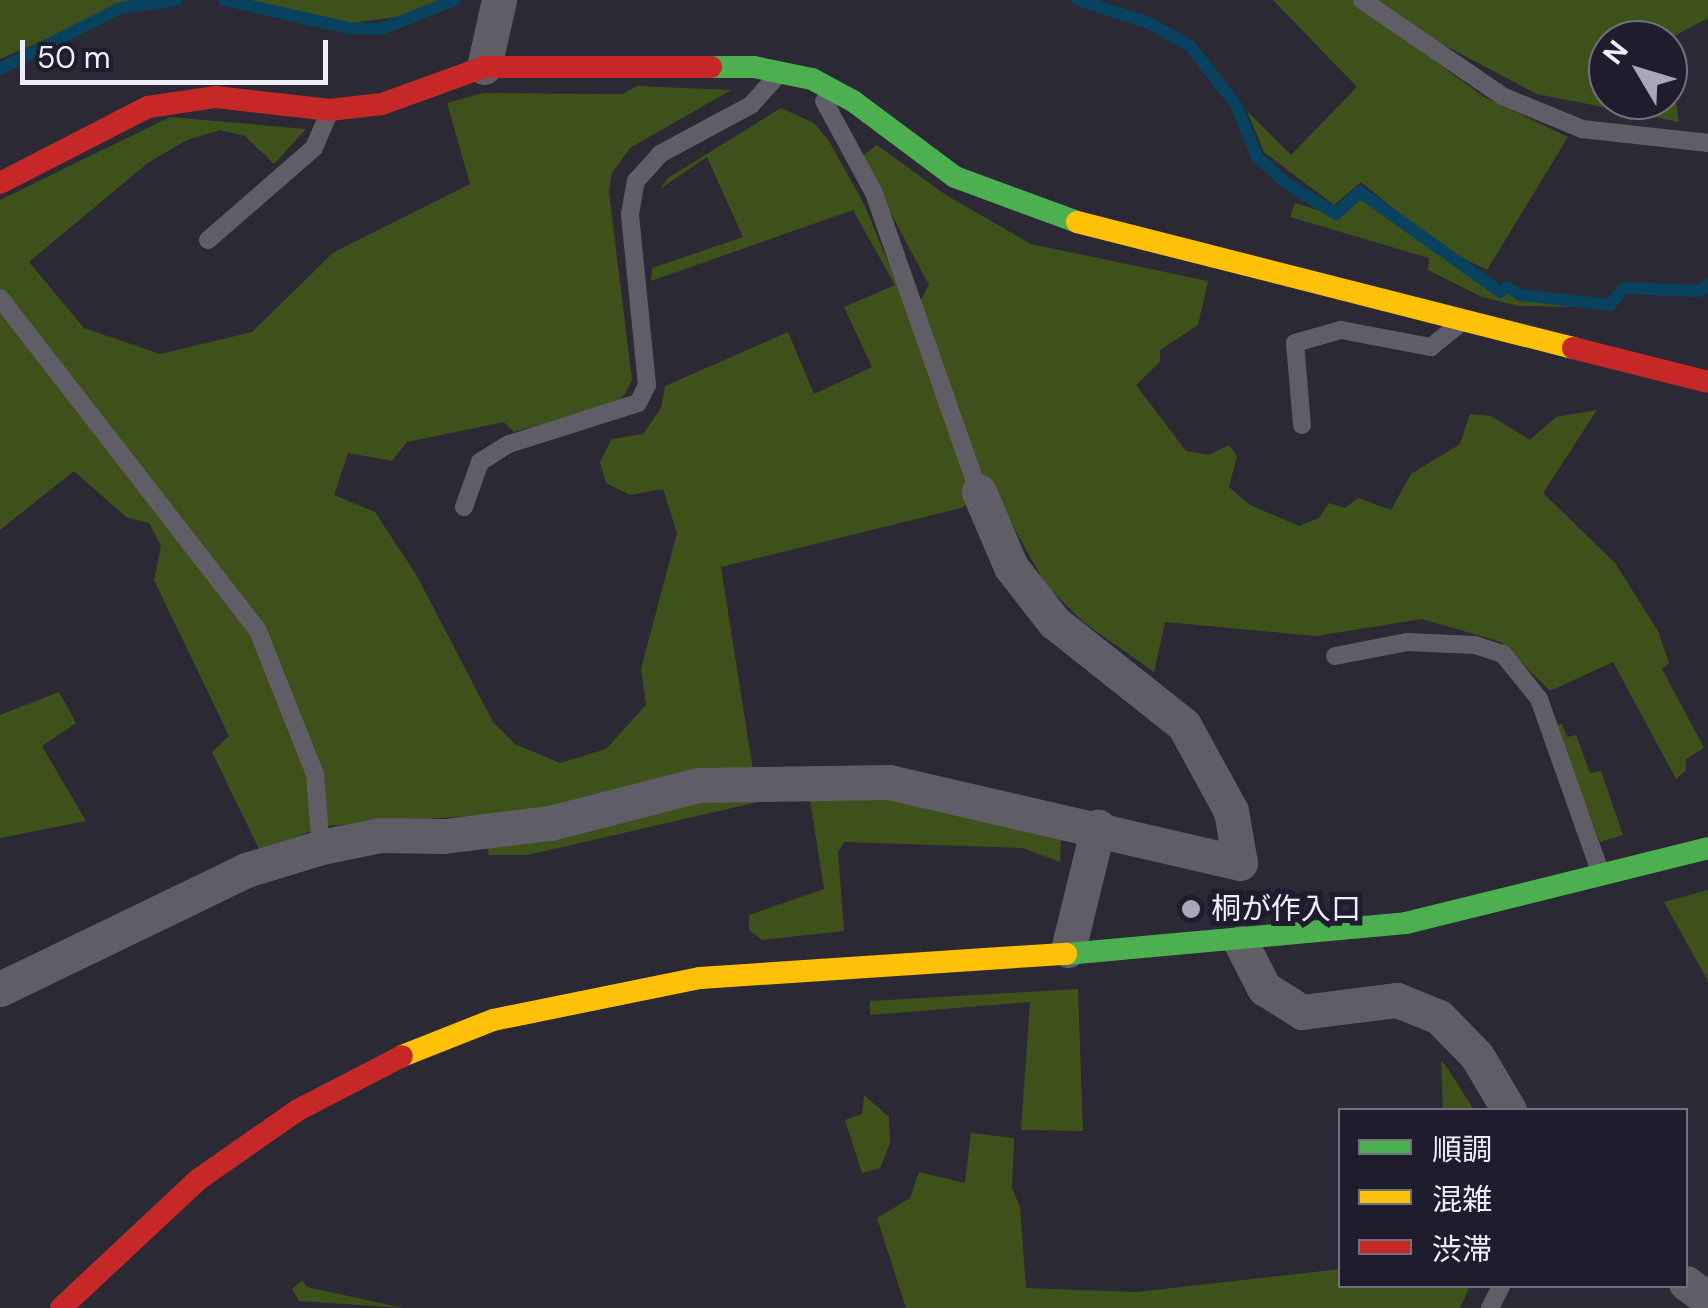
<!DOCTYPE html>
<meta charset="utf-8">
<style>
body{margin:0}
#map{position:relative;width:1708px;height:1308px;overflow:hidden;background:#2a2934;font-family:"DM Sans","Noto Sans JP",sans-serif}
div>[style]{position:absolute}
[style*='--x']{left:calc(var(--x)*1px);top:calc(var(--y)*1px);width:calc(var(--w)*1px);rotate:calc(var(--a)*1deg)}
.green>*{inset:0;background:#3f511a}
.stream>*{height:12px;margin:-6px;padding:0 6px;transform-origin:6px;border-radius:6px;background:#09425f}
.lane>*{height:18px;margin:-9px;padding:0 9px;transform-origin:9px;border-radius:9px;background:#5f5e66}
.street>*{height:35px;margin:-17.5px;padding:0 17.5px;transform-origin:17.5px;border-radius:17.5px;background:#5f5e66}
.fast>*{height:22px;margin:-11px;padding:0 11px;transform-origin:11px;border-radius:11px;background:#4caf50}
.slow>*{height:22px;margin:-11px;padding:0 11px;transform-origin:11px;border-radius:11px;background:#ffc107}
.jam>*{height:22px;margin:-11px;padding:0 11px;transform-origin:11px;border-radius:11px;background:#c62828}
.dots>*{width:28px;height:28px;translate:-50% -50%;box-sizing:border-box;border:5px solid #1e1c2d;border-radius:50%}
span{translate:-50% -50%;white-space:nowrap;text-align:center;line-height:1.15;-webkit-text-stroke:10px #1e1c2d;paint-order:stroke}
.poi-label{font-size:30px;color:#eeedf9}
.left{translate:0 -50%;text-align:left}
.legend{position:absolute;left:1338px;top:1108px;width:350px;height:180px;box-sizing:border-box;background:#1e1c2d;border:2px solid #71707f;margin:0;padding:12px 18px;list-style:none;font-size:30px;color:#eeedf9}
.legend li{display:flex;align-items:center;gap:20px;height:50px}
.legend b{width:50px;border:2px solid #71707f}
.north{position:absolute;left:1588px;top:20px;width:100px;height:100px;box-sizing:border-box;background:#1e1c2d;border:2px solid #71707f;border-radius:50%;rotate:308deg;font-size:28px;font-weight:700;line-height:40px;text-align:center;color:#eeedf9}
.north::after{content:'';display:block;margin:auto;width:35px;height:45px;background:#a9a8b4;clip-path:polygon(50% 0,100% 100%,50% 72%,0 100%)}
.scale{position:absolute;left:20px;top:40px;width:308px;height:45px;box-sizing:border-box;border:5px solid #eeedf9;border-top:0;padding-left:12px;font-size:30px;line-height:35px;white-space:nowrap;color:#eeedf9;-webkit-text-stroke:8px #1e1c2d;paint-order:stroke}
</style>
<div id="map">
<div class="green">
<div style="clip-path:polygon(0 0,138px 0,0 59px)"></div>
<div style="clip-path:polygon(246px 0,438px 0,410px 15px,352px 23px)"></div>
<div style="clip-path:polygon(1273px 0,1352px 0,1484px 97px,1568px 137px,1487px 270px,1442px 248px,1361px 182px,1334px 205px,1264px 152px,1247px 111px,1291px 155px,1357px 87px)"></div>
<div style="clip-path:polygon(1359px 0,1708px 0,1708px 18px,1667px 40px,1608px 40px,1608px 100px,1675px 96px,1679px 122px,1537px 94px)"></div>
<div style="clip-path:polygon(637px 86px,731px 90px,630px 148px,612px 173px,609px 192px,632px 380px,624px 395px,617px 403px,514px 432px,504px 422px,407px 442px,392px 461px,348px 453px,334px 495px,375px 512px,417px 576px,493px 722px,515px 744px,560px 763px,606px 749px,646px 705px,641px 669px,677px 533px,663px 489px,630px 495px,606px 483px,600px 462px,612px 439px,643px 434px,661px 408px,665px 386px,788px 332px,814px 394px,872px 367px,844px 307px,895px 285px,853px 210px,651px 281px,652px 268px,743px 237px,707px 157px,660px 189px,668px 178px,781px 108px,814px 123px,829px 141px,864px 204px,911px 317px,929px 285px,861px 157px,877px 145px,946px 195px,1031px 244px,1208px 281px,1198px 325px,1160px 350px,1160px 362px,1136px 385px,1186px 451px,1209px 455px,1229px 445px,1237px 456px,1229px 487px,1250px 505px,1299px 526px,1319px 518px,1329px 503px,1345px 508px,1358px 498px,1391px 510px,1411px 474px,1460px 444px,1470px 414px,1491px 416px,1530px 440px,1556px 417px,1597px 410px,1543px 493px,1615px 563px,1658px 631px,1669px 663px,1662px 669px,1704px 748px,1686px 759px,1686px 770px,1676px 779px,1613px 662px,1550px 691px,1501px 642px,1422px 619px,1316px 636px,1165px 622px,1154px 672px,1083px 622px,1046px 585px,993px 490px,961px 508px,721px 567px,758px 802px,528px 855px,489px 855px,481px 815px,328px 826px,259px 849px,212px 752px,229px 736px,154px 580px,161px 546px,149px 523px,126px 517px,74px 471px,0 530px,0 200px,170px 117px,306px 129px,274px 164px,245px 136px,220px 130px,187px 140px,149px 162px,29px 262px,84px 328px,160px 354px,252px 332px,334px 252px,470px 184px,447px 103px,483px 93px,623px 94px)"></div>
<div style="clip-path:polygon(1361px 193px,1443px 257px,1480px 274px,1499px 294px,1507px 288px,1520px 297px,1579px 307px,1518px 306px,1482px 297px,1428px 270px,1429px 258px,1290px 217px,1295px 203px,1337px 216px)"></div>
<div style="clip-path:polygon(59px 692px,76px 723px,42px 746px,86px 821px,0 838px,0 715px)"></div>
<div style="clip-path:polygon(1562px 724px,1567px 737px,1576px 735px,1590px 773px,1601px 771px,1623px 835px,1600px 842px,1556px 725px)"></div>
<div style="clip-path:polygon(872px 796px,1061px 838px,1060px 862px,1023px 848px,844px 842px,838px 852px,844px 931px,762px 940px,749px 930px,749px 915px,824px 889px,810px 800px)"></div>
<div style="clip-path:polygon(1708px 890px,1708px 981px,1664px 902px)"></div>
<div style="clip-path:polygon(1078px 989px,1083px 1131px,1021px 1130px,1030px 1002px,870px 1015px,870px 1001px)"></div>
<div style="clip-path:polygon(1441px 1060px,1448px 1069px,1474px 1110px,1443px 1110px)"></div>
<div style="clip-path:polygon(864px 1095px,889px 1117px,890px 1143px,880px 1168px,862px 1173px,845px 1120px,862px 1114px)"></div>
<div style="clip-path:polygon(971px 1133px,1014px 1138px,1012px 1188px,1020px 1207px,1026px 1288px,1137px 1292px,1340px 1269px,1340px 1286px,1470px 1286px,1460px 1308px,906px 1308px,877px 1218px,910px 1198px,919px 1172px,965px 1183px)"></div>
<div style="clip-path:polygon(302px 1280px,307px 1287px,403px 1308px,299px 1301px,292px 1289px)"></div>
</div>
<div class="stream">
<div style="--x:224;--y:0;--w:127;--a:12.7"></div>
<div style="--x:348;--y:28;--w:34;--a:2"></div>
<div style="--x:382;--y:29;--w:79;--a:-21.7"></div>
<div style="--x:1078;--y:0;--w:75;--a:17.9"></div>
<div style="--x:1149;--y:23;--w:47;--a:29.3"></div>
<div style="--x:1190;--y:46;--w:75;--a:52.1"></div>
<div style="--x:1236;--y:105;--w:56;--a:68"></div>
<div style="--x:1257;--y:157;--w:39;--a:42"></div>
<div style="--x:1286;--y:183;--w:59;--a:31.8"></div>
<div style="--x:1336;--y:214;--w:33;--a:-43"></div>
<div style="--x:1360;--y:192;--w:172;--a:35.5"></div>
<div style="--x:1500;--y:292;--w:9;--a:-36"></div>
<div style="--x:1507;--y:287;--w:16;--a:30"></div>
<div style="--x:1521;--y:295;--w:90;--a:6.4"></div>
<div style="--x:1610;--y:305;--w:22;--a:-51"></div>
<div style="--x:1624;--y:288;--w:76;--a:2.3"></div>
<div style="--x:1700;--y:291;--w:11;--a:-41"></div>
<div style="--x:0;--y:69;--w:135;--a:-26.9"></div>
<div style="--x:120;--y:8;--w:57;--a:-8.1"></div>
</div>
<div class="lane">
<div style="--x:1362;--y:0;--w:170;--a:34.4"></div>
<div style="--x:1502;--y:96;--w:87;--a:22.4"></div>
<div style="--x:1582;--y:129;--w:127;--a:6.3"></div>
<div style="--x:824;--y:101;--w:105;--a:61.5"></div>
<div style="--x:874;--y:193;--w:317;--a:70.7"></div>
<div style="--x:208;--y:240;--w:140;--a:-41"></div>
<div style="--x:314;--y:148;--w:36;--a:-67"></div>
<div style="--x:0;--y:298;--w:421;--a:52.2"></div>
<div style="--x:258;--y:631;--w:154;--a:68.3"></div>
<div style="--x:315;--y:774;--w:73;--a:85.3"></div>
<div style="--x:1302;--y:425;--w:82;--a:-94.9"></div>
<div style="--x:1295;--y:343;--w:48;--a:-15.8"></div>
<div style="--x:1341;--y:330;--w:92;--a:10.7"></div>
<div style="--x:1431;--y:347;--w:33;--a:-39"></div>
<div style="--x:464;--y:507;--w:48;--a:-70.4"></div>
<div style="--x:480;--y:462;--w:34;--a:-32"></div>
<div style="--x:509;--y:444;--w:135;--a:-17.6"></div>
<div style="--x:638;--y:403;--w:20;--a:-63"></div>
<div style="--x:647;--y:385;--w:172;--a:-95.7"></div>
<div style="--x:630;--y:214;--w:34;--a:-80"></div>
<div style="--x:636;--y:181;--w:36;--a:-48"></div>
<div style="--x:660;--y:154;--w:103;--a:-28.3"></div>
<div style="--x:751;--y:105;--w:39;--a:-48"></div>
<div style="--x:1335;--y:656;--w:73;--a:-11"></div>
<div style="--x:1407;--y:642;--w:68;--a:2.5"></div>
<div style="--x:1475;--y:645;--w:29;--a:18"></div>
<div style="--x:1503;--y:654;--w:58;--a:51.3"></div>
<div style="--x:1539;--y:699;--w:182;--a:70.5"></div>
<div style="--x:1490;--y:1308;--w:25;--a:-63"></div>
</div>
<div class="street">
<div style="--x:484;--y:67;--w:69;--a:-77.4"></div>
<div style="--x:1241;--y:943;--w:51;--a:62.9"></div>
<div style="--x:1264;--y:988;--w:45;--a:32.3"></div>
<div style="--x:1302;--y:1012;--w:96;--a:-7.2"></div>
<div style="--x:1397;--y:1000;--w:45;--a:22"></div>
<div style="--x:1439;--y:1017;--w:54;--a:45.7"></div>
<div style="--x:1477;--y:1056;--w:63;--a:59.3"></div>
<div style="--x:1068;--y:950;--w:127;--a:-76.3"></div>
<div style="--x:0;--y:989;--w:273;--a:-25.8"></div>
<div style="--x:246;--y:870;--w:78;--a:-17"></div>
<div style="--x:321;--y:847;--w:60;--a:-11.5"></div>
<div style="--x:380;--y:835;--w:64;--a:0.9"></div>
<div style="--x:444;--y:836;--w:107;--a:-7"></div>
<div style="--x:550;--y:823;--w:153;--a:-14.4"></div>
<div style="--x:698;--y:785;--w:191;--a:-0.9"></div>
<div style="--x:889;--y:782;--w:360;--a:13"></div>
<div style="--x:1240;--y:863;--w:53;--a:-99.8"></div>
<div style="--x:1231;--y:811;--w:98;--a:-118.7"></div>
<div style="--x:1184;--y:725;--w:166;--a:-141.6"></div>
<div style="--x:1054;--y:622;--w:70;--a:-128"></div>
<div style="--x:1011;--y:567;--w:82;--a:-113.1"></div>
<div style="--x:1686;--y:1283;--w:27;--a:36"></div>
</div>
<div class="fast">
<div style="--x:711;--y:67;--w:43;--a:0"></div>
<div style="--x:754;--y:67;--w:59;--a:11.7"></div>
<div style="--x:812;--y:79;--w:47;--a:28.2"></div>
<div style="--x:853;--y:101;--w:127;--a:36.7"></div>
<div style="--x:955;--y:177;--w:130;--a:20.2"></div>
<div style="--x:1066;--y:954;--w:341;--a:-5.2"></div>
<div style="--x:1406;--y:923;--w:311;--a:-13.9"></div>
</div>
<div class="slow">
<div style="--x:1077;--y:222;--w:512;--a:14.25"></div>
<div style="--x:402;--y:1056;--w:98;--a:-21.6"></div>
<div style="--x:493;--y:1020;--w:211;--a:-11.5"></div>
<div style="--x:700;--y:978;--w:367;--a:-3.8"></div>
</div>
<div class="jam">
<div style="--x:0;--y:183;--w:166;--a:-27.2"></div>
<div style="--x:148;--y:107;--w:69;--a:-8.4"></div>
<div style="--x:216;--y:97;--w:115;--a:6.5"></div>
<div style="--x:330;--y:110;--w:52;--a:-6.6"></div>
<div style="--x:382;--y:104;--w:109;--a:-19.9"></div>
<div style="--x:484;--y:67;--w:227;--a:0"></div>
<div style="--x:1573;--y:348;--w:139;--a:14.1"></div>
<div style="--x:61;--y:1308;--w:189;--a:-43.1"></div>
<div style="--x:199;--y:1179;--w:121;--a:-34.9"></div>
<div style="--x:298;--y:1110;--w:117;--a:-27.4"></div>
</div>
<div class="dots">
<div style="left:1191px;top:909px;background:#a9a8b4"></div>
</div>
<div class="poi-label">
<span class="left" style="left:1211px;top:909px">桐が作入口</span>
</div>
<ul class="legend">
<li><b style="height:12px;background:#4caf50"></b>順調</li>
<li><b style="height:12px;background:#ffc107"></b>混雑</li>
<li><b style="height:12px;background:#c62828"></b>渋滞</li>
</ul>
<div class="north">N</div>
<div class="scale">50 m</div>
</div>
